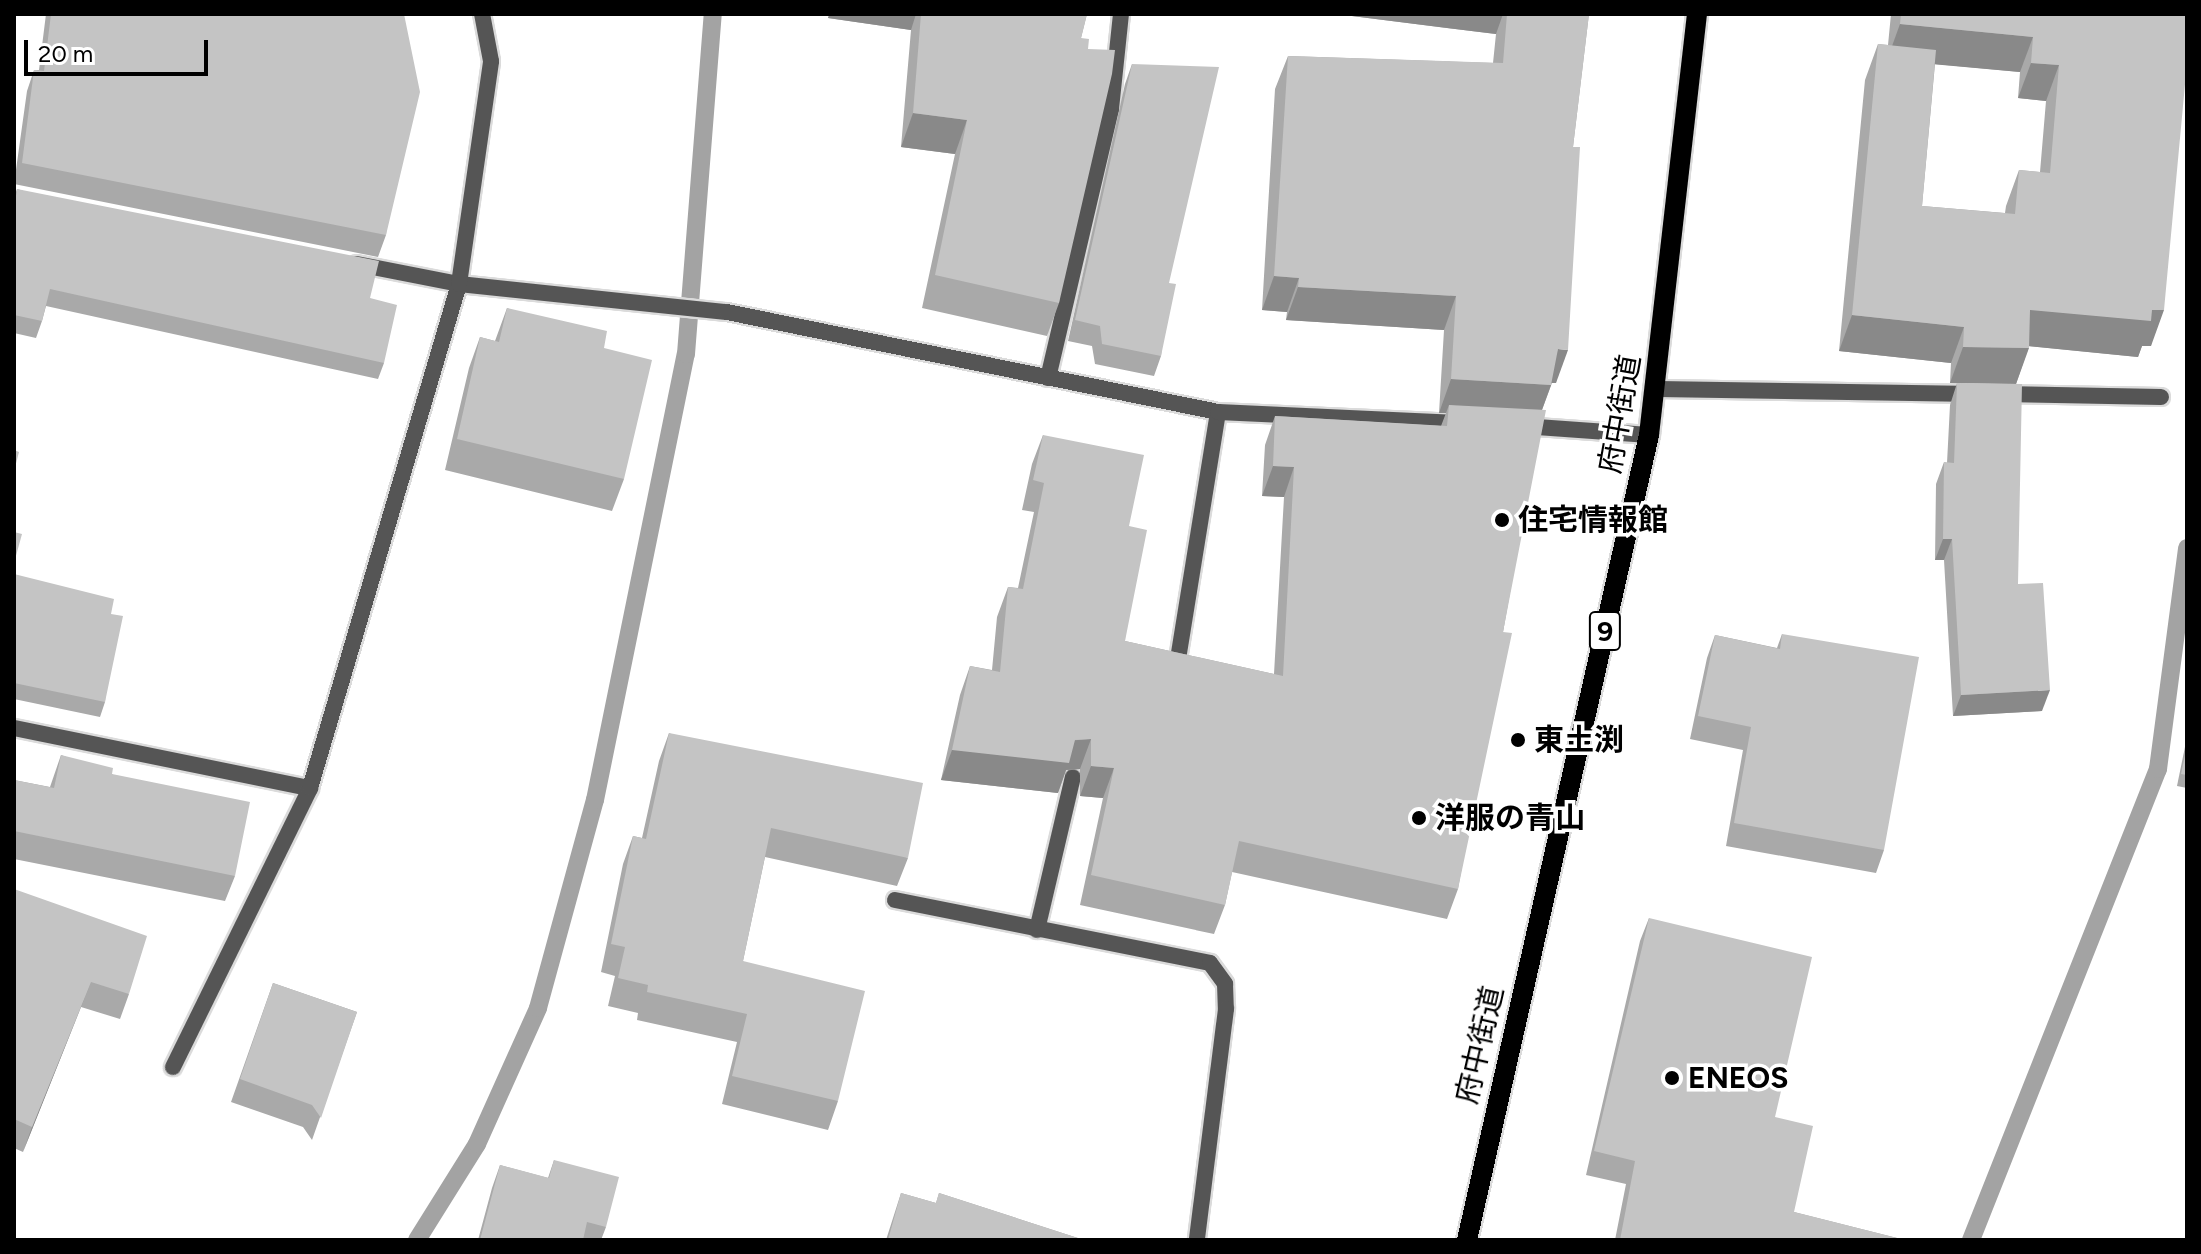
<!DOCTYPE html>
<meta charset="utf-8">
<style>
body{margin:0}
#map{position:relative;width:2201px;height:1254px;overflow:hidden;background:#fff;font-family:Figtree,"Noto Sans JP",sans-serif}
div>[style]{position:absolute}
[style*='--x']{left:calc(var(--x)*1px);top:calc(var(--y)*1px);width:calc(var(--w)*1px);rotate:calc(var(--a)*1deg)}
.stream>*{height:18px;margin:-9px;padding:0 9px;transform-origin:9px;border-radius:9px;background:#a3a3a3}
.roads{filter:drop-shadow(2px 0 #dbdbdb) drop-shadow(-2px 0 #dbdbdb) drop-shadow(0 2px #dbdbdb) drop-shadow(0 -2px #dbdbdb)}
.lane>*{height:16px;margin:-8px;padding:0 8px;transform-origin:8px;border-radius:8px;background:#555}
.street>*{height:16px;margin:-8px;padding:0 8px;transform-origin:8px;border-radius:8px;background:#555}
.primary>*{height:20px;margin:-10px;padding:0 10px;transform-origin:10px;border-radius:10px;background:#000}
.wall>*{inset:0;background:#a9a9a9}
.shaded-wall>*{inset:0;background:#898989}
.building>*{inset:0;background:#c4c4c4}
.dots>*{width:22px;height:22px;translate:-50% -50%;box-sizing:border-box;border:4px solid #fff;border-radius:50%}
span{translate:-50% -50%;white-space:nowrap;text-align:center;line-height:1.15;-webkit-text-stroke:7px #fff;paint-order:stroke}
.shield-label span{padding:2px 6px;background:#fff;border:2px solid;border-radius:6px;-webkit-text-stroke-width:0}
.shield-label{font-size:28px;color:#000;font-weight:700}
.street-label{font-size:30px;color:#000}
.poi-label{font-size:30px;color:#000;font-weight:700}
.left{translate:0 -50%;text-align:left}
.frame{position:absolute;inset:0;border:16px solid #000;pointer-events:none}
.scale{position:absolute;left:24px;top:40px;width:184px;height:36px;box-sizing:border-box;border:4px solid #000;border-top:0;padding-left:10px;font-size:24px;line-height:28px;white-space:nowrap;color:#000;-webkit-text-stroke:6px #fff;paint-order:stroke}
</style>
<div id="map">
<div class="stream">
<div style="--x:417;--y:1240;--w:113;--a:-58"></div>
<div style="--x:477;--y:1144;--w:149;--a:-65.8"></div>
<div style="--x:538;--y:1008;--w:216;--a:-74.7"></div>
<div style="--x:595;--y:800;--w:455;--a:-78.5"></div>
<div style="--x:686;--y:354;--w:341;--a:-85.5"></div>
<div style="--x:1971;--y:1240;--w:507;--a:-68.35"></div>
<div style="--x:2158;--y:769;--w:223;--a:-82.5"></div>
</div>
<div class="roads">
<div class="lane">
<div style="--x:1048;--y:378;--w:276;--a:-76.8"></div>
<div style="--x:1111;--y:109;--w:96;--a:-84"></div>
<div style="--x:1179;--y:653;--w:244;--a:-80.8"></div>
<div style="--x:895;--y:900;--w:321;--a:11.3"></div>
<div style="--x:1210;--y:963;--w:26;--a:54"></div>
<div style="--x:1225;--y:984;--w:25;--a:88"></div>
<div style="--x:1226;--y:1009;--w:233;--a:97.2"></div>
<div style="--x:1037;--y:930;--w:157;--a:-76.8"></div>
</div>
<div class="street">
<div style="--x:357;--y:264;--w:104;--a:11.1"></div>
<div style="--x:459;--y:284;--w:269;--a:6"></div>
<div style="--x:727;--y:312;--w:501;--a:11.51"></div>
<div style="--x:1218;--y:412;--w:246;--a:2.6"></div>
<div style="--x:1658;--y:389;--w:317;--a:0.9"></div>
<div style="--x:2003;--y:394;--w:158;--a:1.1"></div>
<div style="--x:1523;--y:426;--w:126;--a:4.1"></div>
<div style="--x:14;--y:728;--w:302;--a:11.5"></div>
<div style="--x:173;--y:1067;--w:311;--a:-63.8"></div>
<div style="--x:310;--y:788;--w:526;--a:-73.53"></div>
<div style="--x:459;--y:284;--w:225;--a:-81.8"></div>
<div style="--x:491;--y:61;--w:48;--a:-100.8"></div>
</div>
<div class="primary">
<div style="--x:1467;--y:1240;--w:825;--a:-77.26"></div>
<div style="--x:1649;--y:435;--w:424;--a:-83.5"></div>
</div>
</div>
<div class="wall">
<div style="clip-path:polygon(46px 14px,404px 14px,386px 235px,378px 257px,14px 184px,27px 91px,34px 70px,39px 70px)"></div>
<div style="clip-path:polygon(829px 14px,1087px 14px,1081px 38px,1088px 49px,1059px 303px,1047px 336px,922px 308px,955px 154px,901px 147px,911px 30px,828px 18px)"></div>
<div style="clip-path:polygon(1336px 14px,1589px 14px,1573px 147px,1556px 383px,1552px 383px,1542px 410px,1458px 889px,1447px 919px,1232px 872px,1225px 905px,1214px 934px,1080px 905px,1103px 798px,1080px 796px,1080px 769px,1066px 770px,1058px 793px,941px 780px,960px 695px,970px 666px,992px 670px,997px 617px,1008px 587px,1018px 588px,1034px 512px,1022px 510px,1032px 464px,1043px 435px,1129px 526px,1125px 641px,1274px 674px,1284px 497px,1262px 496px,1265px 445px,1275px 416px,1441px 426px,1446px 413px,1439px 413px,1444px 330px,1286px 320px,1287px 312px,1262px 310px,1275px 89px,1288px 56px,1493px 63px,1496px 34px)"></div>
<div style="clip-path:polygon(evenodd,1891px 14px,2187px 14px,2151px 346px,2142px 346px,2138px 357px,2029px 346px,2016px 384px,1950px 383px,1951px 363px,1839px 351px,1865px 80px,1878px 44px,1888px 45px,1891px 14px,1935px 64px,2020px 72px,2018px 98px,2046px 101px,2040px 172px,2019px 170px,2006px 206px,2005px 213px,1922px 206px,1935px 64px)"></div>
<div style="clip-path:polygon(1132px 64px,1169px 283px,1161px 356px,1154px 376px,1095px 364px,1092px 346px,1068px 341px,1125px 84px)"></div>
<div style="clip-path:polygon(17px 189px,370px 298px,384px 363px,378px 379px,46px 306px,42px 321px,36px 338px,14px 333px,14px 198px)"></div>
<div style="clip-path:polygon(507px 308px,604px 348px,624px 479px,612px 511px,445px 470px,469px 368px,480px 337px,495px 341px)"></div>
<div style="clip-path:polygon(1957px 383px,2018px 584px,2042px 711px,1953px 716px,1944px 560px,1935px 560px,1936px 484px,1944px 462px,1947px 463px,1950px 405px)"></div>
<div style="clip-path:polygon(14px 574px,111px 614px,105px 702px,100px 717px,14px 699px)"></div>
<div style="clip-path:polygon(1782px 634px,1884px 850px,1876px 873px,1726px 846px,1743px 750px,1690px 739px,1707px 658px,1715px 635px,1777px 648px)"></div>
<div style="clip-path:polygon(669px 733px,908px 858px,897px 886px,765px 857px,743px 961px,838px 1101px,828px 1130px,722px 1104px,737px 1042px,637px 1020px,638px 1013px,608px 1006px,615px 976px,601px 972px,623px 864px,633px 836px,642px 838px,659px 761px)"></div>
<div style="clip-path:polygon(2187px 737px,2187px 788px,2177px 786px)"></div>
<div style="clip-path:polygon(61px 755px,112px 774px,235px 876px,225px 901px,14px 859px,14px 780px,50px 787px)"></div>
<div style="clip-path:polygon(14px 889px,129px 994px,120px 1019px,81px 1007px,23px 1152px,14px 1148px)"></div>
<div style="clip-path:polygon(1649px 918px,1775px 1117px,1794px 1212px,1905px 1240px,1615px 1240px,1626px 1184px,1586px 1175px,1640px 941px)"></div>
<div style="clip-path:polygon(273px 983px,357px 1012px,312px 1140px,303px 1127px,231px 1102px)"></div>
<div style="clip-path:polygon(554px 1160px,606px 1227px,601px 1240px,478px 1240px,492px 1188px,500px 1165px,548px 1178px)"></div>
<div style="clip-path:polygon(901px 1193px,936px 1203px,939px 1193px,1084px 1240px,886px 1240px)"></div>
</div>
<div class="shaded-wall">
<div style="clip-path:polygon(830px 14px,916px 14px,911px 30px,828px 18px)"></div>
<div style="clip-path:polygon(1336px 14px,1503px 14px,1496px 34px)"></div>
<div style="clip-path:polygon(1900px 24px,2033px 37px,2020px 72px,1887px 60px)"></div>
<div style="clip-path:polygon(2031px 63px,2059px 65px,2046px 101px,2018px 98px)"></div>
<div style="clip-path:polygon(913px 113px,967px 120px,955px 154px,901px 147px)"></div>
<div style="clip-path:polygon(1274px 276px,1299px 278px,1287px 312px,1262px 310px)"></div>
<div style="clip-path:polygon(1298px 287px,1456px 296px,1444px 330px,1286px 320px)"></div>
<div style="clip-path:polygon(2030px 310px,2164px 310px,2151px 346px,2142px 346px,2138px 357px,2017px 345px)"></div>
<div style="clip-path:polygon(1852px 315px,1964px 327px,1951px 363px,1839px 351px)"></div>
<div style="clip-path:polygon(1963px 347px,2029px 348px,2016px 384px,1950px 383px)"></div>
<div style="clip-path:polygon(1558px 349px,1568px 350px,1556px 383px,1546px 383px)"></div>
<div style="clip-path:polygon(1451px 379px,1551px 385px,1539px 418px,1449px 405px,1446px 413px,1439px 413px)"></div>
<div style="clip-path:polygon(1273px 466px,1294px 467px,1284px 497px,1262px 496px)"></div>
<div style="clip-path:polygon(1943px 539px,1952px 539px,1944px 560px,1935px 560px)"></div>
<div style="clip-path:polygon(2050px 690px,2042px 711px,1953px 716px,1961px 695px)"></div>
<div style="clip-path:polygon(1091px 739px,1080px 769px,1066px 770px,1058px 793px,941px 780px,952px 750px)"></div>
<div style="clip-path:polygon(1091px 766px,1114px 768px,1103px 798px,1080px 796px)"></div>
<div style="clip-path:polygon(91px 982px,23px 1152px,32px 1127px)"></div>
</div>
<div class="building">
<div style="clip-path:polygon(51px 14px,404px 14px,420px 92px,386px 235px,22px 163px,34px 70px,44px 71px)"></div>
<div style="clip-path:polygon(921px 14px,1087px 14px,1081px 38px,1089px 39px,1088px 49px,1115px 50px,1112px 74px,1059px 303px,935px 275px,967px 120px,913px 113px)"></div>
<div style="clip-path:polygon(1507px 14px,1589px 14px,1573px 147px,1580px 147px,1568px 350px,1558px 349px,1551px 385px,1451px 379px,1456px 296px,1298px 287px,1299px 278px,1274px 276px,1288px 56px,1503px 63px)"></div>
<div style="clip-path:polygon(1901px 14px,2187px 14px,2187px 63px,2164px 310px,2152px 310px,2151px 321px,2030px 310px,2029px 348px,1963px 347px,1964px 327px,1852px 315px,1878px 44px,1936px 50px,1922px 206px,2015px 214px,2019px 170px,2050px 173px,2059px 65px,2031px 63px,2033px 37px,1900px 24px)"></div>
<div style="clip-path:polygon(1132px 64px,1219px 67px,1169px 283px,1176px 284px,1161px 356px,1102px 344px,1100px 326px,1075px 320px)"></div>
<div style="clip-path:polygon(17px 189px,379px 261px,370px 298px,397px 305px,384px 363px,50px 289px,42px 321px,14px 315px,14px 209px)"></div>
<div style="clip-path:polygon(507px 308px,607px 331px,604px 348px,652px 360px,624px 479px,457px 439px,480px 337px,499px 342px)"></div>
<div style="clip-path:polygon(1957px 383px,2022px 384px,2018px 584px,2043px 583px,2050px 690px,1961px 695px,1952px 539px,1943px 539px,1944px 462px,1954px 463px)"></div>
<div style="clip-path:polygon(1449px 405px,1546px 410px,1503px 632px,1512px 633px,1458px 889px,1239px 841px,1225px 905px,1091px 875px,1114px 768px,1091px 766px,1091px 739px,1075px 740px,1069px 763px,952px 750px,970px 666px,1000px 672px,1008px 587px,1023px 589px,1044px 483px,1033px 480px,1043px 435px,1144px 455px,1129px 526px,1147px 530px,1125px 641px,1283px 676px,1294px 467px,1273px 466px,1275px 416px,1447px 426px)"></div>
<div style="clip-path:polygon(14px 450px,19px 452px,14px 471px)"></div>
<div style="clip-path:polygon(14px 532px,22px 534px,14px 563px)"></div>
<div style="clip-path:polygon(14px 574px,114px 599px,111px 614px,123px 616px,105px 702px,14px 683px)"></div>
<div style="clip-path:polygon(1782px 634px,1919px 657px,1884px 850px,1734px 823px,1751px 727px,1698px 716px,1715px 635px,1780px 649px)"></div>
<div style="clip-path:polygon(669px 733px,923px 783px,908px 858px,771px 828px,743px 961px,865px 991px,838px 1101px,732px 1076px,747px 1014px,647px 992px,648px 985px,618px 978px,625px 947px,611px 944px,633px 836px,646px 839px)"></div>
<div style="clip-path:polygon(2187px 746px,2187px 775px,2181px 774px)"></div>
<div style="clip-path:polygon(61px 755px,113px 768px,112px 774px,250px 802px,235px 876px,14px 831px,14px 780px,54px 788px)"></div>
<div style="clip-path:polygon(14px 889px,147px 936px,129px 994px,91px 982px,32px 1127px,14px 1119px)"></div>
<div style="clip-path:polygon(1649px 918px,1812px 957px,1775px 1117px,1813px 1126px,1794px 1212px,1905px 1240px,1620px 1240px,1635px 1161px,1594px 1151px)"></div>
<div style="clip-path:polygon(273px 983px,357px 1012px,321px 1118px,312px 1105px,240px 1079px)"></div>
<div style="clip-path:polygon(554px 1160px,619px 1177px,606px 1227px,587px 1222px,583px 1240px,480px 1240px,500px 1165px,549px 1178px)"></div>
<div style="clip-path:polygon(901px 1193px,936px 1203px,939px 1193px,1084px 1240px,888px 1240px)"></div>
</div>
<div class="dots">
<div style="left:1502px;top:520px;background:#000"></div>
<div style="left:1518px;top:740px;background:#000"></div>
<div style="left:1419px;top:818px;background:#000"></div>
<div style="left:1672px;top:1078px;background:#000"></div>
</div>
<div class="shield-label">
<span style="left:1605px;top:631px">9</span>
</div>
<div class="street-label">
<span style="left:1620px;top:414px;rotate:-80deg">府中街道</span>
<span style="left:1480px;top:1045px;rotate:-77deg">府中街道</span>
</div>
<div class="poi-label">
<span class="left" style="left:1518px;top:520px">住宅情報館</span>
<span class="left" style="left:1534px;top:740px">東土渕</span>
<span class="left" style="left:1435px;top:818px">洋服の青山</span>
<span class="left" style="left:1688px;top:1078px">ENEOS</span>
</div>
<div class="frame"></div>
<div class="scale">20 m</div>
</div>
